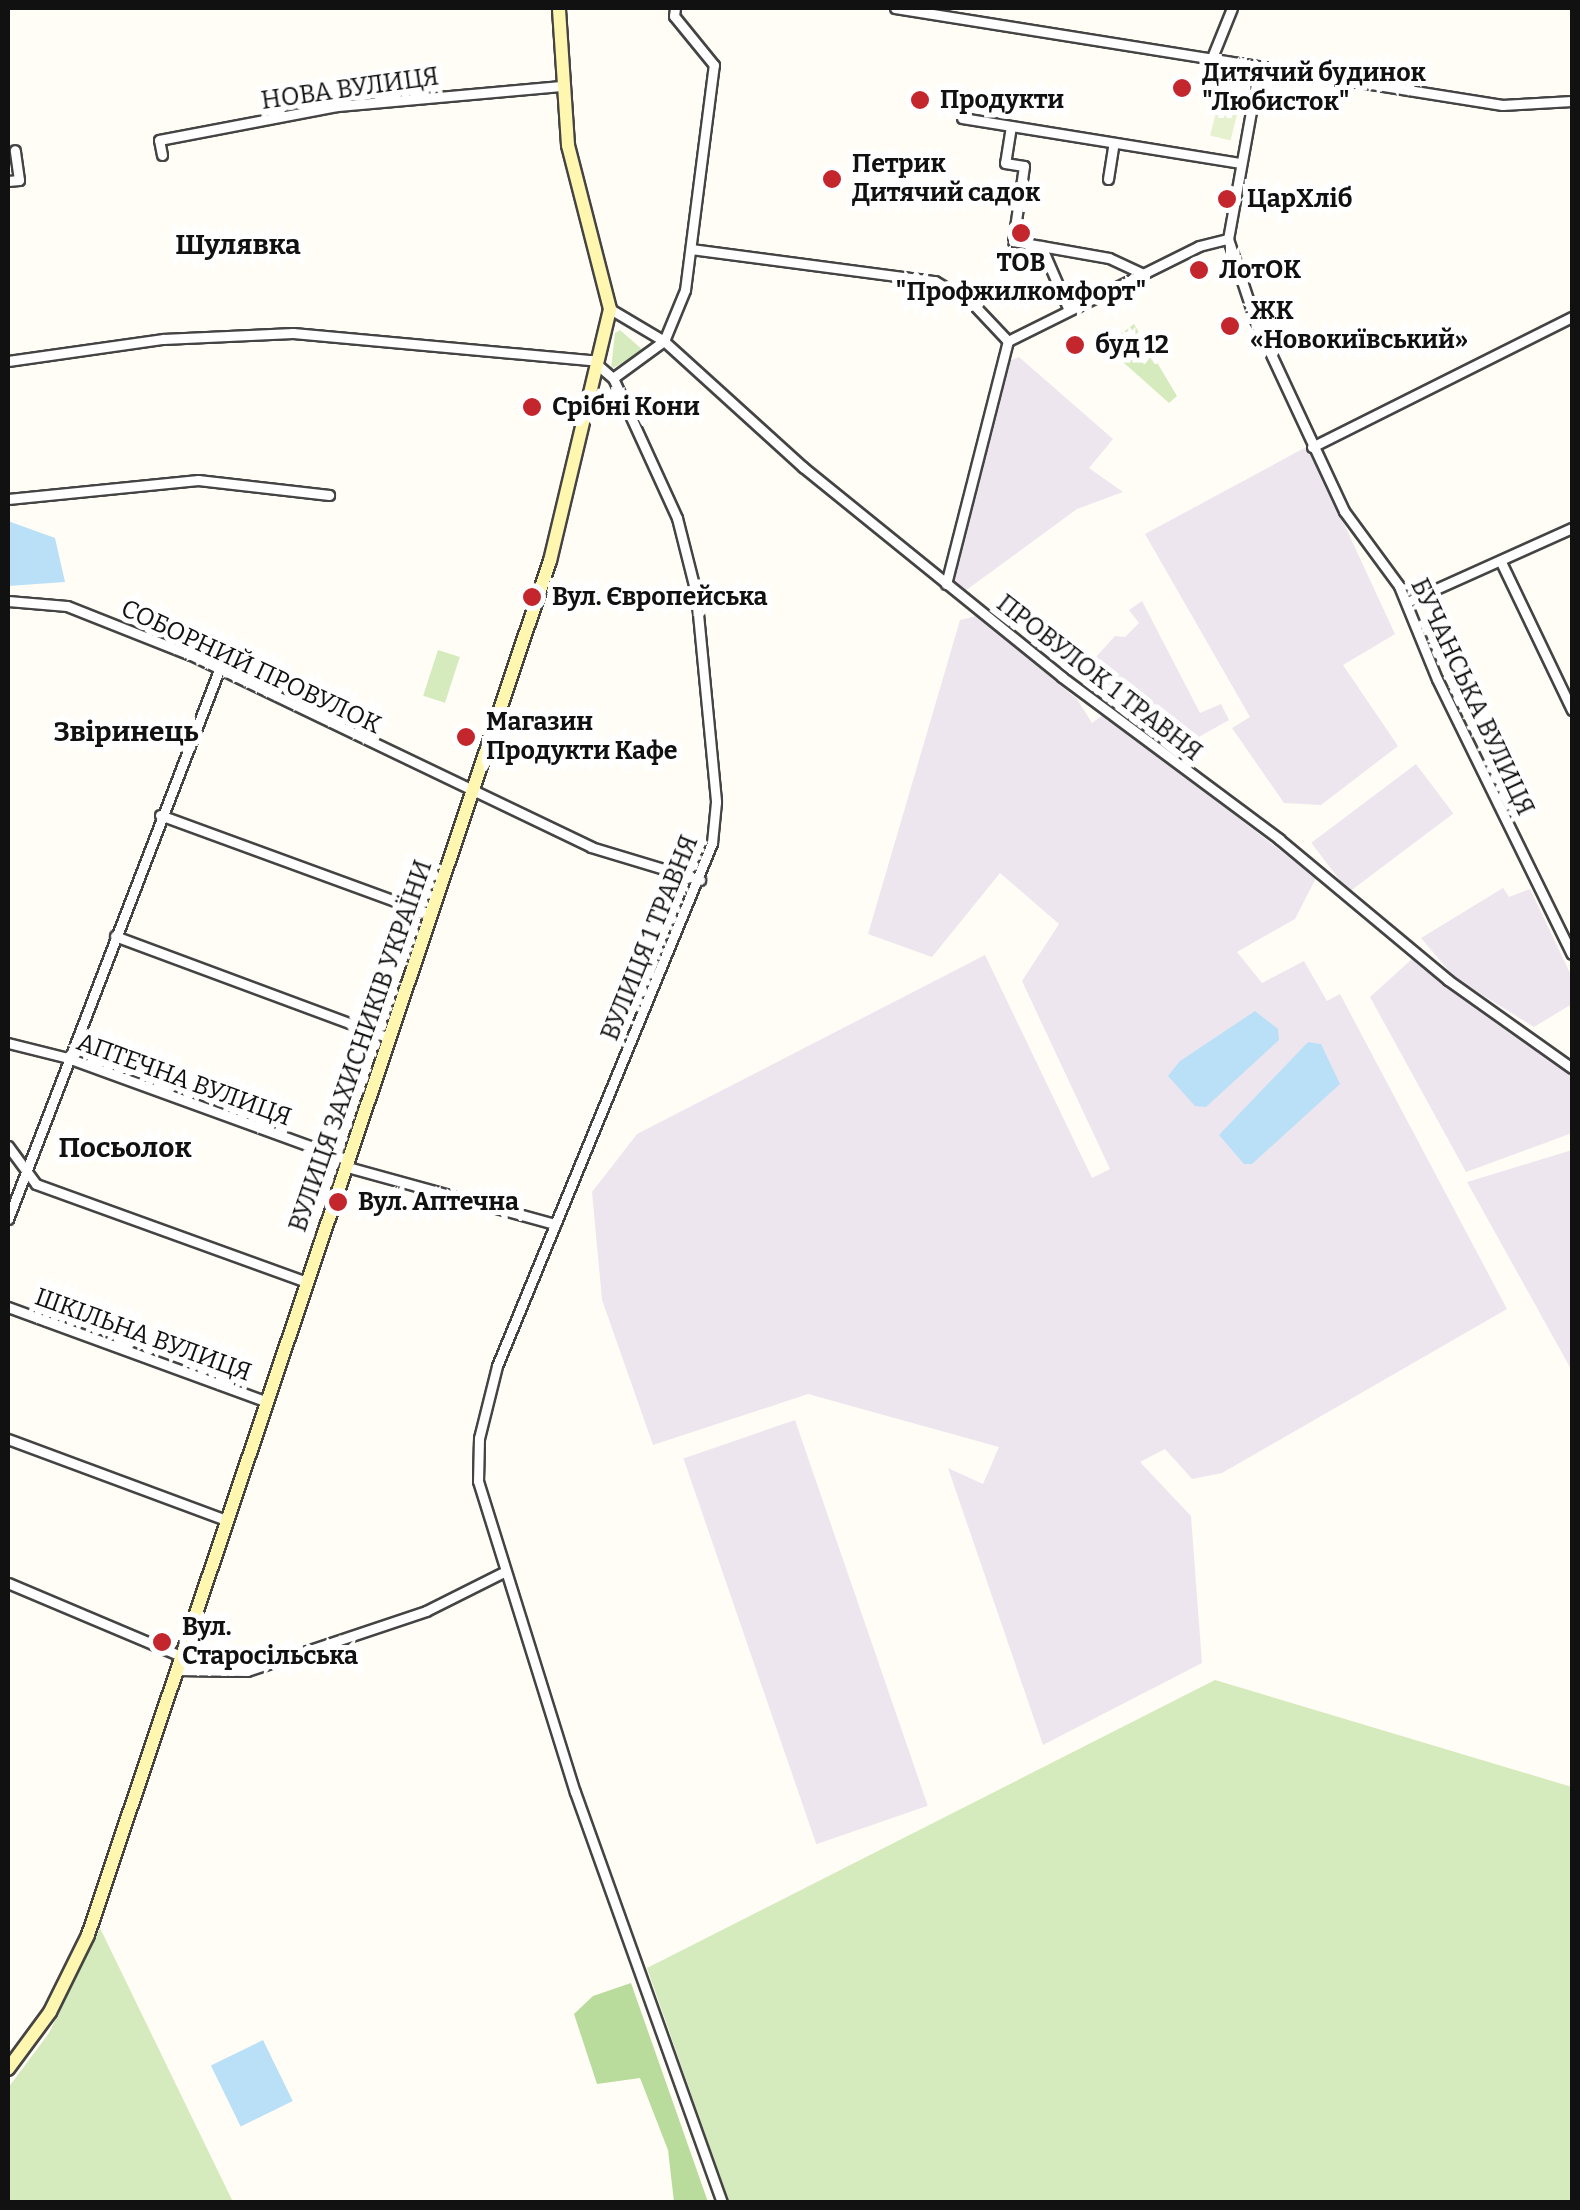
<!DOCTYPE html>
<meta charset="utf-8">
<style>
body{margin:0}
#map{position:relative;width:1580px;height:2210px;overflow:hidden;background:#fffdf5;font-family:Bitter,serif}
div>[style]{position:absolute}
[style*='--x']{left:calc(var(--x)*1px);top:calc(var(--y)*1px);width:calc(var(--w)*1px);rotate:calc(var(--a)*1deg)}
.industrial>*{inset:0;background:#eee6ef;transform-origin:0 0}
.green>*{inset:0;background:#d5ebbd;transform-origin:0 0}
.forest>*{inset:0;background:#b9dc9c}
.pitch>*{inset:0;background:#e6f2cf;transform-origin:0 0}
.water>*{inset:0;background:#b9e0f7;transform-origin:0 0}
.roads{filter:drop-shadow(2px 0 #444) drop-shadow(-2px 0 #444) drop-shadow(0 2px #444) drop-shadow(0 -2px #444)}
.street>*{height:9px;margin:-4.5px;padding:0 4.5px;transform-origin:4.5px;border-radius:4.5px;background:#fff}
.secondary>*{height:12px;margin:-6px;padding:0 6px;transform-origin:6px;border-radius:6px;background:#fff6b0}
.dots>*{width:28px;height:28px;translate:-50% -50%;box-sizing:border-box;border:5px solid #fff;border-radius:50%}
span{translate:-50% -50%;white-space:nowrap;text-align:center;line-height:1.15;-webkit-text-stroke:10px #fff;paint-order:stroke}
.poi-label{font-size:25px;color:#111;font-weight:700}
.left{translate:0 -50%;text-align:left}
.street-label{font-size:25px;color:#111}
.neighbourhood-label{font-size:28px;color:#111;font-weight:700}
.frame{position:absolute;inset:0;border:10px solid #111;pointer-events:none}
</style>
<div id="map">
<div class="industrial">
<div style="clip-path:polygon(1019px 357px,1113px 439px,1089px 468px,1123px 492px,1077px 509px,965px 591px,952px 580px,995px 406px,1009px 361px)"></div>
<div style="clip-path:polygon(1308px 446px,1395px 634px,1343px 665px,1398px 746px,1321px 805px,1284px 803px,1232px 728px,1250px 717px,1145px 534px)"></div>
<div style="clip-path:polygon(1142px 601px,1200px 713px,1221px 704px,1229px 720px,1197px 738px,1167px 739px,1145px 728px,1084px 681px,1085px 669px,1115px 636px,1125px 637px,1139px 623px,1129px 610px)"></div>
<div style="clip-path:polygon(976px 616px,1077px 699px,1092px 723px,1104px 714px,1316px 878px,1295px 919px,1237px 952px,1262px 983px,1304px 961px,1327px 1001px,1340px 994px,1507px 1309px,1222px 1473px,1192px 1479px,1165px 1449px,1140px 1462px,1191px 1516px,1202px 1663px,1043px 1745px,948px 1468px,983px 1484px,999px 1447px,808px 1394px,653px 1445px,602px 1300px,592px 1192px,637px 1134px,985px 955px,1092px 1178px,1110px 1169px,1022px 981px,1059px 924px,1000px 873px,932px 957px,868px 934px,960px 620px)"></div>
<div style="left:1416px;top:764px;width:62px;height:131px;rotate:53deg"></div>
<div style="clip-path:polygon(1503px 888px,1509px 897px,1530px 889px,1572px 977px,1572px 1004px,1534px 1027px,1455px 978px,1421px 938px)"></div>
<div style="clip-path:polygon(1413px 958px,1563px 1067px,1572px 1080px,1572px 1133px,1466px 1172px,1370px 997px)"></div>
<div style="clip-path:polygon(1572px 1150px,1572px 1371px,1467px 1182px)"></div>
<div style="left:795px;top:1420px;width:408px;height:118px;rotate:71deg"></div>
</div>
<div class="green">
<div style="clip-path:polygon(1134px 324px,1177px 396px,1169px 403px,1105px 346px)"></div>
<div style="clip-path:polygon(620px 330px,644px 351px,611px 369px,615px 333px)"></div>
<div style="left:438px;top:650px;width:23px;height:48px;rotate:18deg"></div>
<div style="clip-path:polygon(1215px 1680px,1572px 1787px,1572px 2202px,729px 2202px,647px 1968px)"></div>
<div style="clip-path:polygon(100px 1928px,233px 2202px,8px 2202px,8px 2088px,49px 2033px)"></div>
</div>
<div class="forest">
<div style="clip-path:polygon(631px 1983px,708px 2202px,674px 2202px,668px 2150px,640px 2078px,597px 2084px,574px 2014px,593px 1996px)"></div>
</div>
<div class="pitch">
<div style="left:1222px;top:88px;width:21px;height:49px;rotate:14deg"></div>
</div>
<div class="water">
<div style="clip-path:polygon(8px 521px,55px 538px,65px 582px,8px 586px)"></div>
<div style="clip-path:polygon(1255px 1011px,1278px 1029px,1279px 1040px,1206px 1107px,1195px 1106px,1168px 1076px,1180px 1061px)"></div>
<div style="clip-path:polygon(1308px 1042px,1321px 1044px,1340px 1084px,1252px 1164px,1244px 1164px,1219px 1135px)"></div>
<div style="left:263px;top:2040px;width:68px;height:58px;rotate:64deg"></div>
</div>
<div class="roads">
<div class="street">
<div style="--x:895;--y:8;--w:615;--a:9.08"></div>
<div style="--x:1502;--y:105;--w:70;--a:-3.3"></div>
<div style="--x:1211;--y:60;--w:56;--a:-68"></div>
<div style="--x:1259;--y:67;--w:175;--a:100.2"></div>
<div style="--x:1228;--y:239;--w:85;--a:71.6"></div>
<div style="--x:1255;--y:320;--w:211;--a:65"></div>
<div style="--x:1344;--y:511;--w:93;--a:53.7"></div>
<div style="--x:1399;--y:586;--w:100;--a:67.8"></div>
<div style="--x:1437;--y:679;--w:306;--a:63.9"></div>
<div style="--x:962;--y:118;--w:281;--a:9.2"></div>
<div style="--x:1011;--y:126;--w:37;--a:99"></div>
<div style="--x:1005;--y:163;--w:19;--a:9"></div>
<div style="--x:1024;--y:166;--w:76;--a:98.3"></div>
<div style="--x:1013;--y:241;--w:28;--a:10"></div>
<div style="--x:162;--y:155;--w:15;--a:-101"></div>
<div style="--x:159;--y:140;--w:181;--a:-10.8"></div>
<div style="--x:337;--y:106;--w:226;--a:-5.1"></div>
<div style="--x:1108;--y:179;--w:36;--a:-81"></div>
<div style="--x:8;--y:181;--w:11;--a:-5"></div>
<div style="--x:19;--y:180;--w:30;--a:-98"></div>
<div style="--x:691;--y:249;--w:246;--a:7.5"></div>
<div style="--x:935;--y:281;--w:44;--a:31.2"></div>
<div style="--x:973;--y:304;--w:51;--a:46.6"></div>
<div style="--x:1068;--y:308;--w:68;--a:-113.5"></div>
<div style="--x:1041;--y:246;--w:69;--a:10"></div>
<div style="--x:1109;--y:258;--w:35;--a:25"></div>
<div style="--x:610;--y:309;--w:63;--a:30.7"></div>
<div style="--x:664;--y:341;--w:188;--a:42.2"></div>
<div style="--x:803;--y:467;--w:333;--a:39"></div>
<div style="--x:1062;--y:677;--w:271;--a:36.7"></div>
<div style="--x:1279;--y:839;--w:220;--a:39.8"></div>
<div style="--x:1448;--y:980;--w:152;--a:35.4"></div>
<div style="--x:8;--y:361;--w:157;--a:-8.1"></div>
<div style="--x:163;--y:339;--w:130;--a:-2.6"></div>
<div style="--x:293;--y:333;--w:300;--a:5.2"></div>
<div style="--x:592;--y:360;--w:28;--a:41"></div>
<div style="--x:613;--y:378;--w:154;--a:65.4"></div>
<div style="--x:677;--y:518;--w:77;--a:75.8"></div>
<div style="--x:696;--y:593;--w:210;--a:84.5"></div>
<div style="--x:716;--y:802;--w:41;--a:95.6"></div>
<div style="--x:712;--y:843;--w:565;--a:112.35"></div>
<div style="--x:497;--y:1366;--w:74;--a:104"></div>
<div style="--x:479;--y:1438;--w:43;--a:91.3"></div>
<div style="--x:478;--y:1481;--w:326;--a:72.7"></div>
<div style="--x:575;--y:1792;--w:436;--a:70.3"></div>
<div style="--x:613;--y:378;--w:63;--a:-36"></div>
<div style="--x:664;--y:341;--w:55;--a:-67.6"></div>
<div style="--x:685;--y:290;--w:227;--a:-82.7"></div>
<div style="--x:714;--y:65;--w:63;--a:-129.2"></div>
<div style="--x:674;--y:16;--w:8;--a:-83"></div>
<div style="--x:1312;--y:447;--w:291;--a:-26.6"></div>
<div style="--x:8;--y:499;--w:191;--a:-5.7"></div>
<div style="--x:198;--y:480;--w:132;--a:6.5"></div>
<div style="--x:1501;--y:562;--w:164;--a:64.4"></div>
<div style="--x:946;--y:584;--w:251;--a:-75.7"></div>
<div style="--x:1008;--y:341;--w:213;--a:-26.4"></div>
<div style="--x:1199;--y:246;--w:30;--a:-14"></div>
<div style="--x:8;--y:601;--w:59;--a:4.8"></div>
<div style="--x:67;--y:606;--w:133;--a:21.6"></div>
<div style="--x:191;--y:655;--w:444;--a:25.6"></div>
<div style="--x:591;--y:847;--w:114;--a:16.8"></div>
<div style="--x:1407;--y:602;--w:181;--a:-24.2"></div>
<div style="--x:160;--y:815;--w:288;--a:20.1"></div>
<div style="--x:115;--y:936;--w:290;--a:20.4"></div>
<div style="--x:8;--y:1043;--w:62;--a:14"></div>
<div style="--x:68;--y:1058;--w:296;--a:20"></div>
<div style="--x:8;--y:1146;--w:47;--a:53.6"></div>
<div style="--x:36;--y:1184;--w:287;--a:19.9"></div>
<div style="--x:344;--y:1166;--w:219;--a:15.4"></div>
<div style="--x:8;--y:1219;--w:588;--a:-68.98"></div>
<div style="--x:8;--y:1307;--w:274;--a:20.1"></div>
<div style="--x:8;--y:1439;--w:233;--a:20.4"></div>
<div style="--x:8;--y:1583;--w:188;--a:22.9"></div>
<div style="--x:181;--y:1656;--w:15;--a:110"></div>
<div style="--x:176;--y:1670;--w:71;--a:0.8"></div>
<div style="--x:247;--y:1671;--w:189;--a:-18.5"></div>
<div style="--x:426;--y:1611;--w:87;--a:-26.6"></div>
</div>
<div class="secondary">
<div style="--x:8;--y:2069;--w:71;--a:-53.6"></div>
<div style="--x:50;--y:2012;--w:86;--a:-63.7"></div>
<div style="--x:88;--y:1935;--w:1450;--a:-71.42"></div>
<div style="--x:550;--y:561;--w:259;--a:-76.6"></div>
<div style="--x:610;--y:309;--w:169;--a:-104.4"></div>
<div style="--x:568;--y:145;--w:137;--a:-93.8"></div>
</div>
</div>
<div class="dots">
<div style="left:1182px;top:88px;background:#c4262e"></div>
<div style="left:920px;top:100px;background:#c4262e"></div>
<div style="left:832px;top:179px;background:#c4262e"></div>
<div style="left:1227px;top:199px;background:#c4262e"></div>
<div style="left:1021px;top:233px;background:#c4262e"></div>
<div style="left:1199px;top:270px;background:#c4262e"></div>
<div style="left:1230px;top:326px;background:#c4262e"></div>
<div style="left:1075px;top:345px;background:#c4262e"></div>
<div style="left:532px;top:407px;background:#c4262e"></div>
<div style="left:532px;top:597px;background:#c4262e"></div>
<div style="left:466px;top:737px;background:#c4262e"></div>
<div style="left:338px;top:1202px;background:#c4262e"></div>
<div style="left:162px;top:1642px;background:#c4262e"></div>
</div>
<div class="poi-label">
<span class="left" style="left:1202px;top:88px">Дитячий будинок<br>"Любисток"</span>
<span class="left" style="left:940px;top:100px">Продукти</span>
<span class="left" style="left:852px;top:179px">Петрик<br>Дитячий садок</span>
<span class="left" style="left:1247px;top:199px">ЦарХліб</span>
<span style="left:1021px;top:278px">ТОВ<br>"Профжилкомфорт"</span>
<span class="left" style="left:1219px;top:270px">ЛотОК</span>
<span class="left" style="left:1250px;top:326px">ЖК<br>«Новокиївський»</span>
<span class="left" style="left:1095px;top:345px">буд 12</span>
<span class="left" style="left:552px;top:407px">Срібні Кони</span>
<span class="left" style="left:552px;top:597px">Вул. Європейська</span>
<span class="left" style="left:486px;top:737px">Магазин<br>Продукти Кафе</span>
<span class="left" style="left:358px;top:1202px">Вул. Аптечна</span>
<span class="left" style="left:182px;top:1642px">Вул.<br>Старосільська</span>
</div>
<div class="street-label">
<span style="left:350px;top:89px;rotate:-8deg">НОВА ВУЛИЦЯ</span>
<span style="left:251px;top:667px;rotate:25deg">СОБОРНИЙ ПРОВУЛОК</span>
<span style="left:1099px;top:678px;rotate:38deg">ПРОВУЛОК 1 ТРАВНЯ</span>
<span style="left:1472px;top:697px;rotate:65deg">БУЧАНСЬКА ВУЛИЦЯ</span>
<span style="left:650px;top:938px;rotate:-68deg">ВУЛИЦЯ 1 ТРАВНЯ</span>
<span style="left:361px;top:1046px;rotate:-71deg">ВУЛИЦЯ ЗАХИСНИКІВ УКРАЇНИ</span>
<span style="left:184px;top:1080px;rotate:20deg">АПТЕЧНА ВУЛИЦЯ</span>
<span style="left:143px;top:1335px;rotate:20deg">ШКІЛЬНА ВУЛИЦЯ</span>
</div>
<div class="neighbourhood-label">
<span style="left:238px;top:245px">Шулявка</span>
<span style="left:126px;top:732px">Звіринець</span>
<span style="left:125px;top:1148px">Посьолок</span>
</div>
<div class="frame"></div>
</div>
